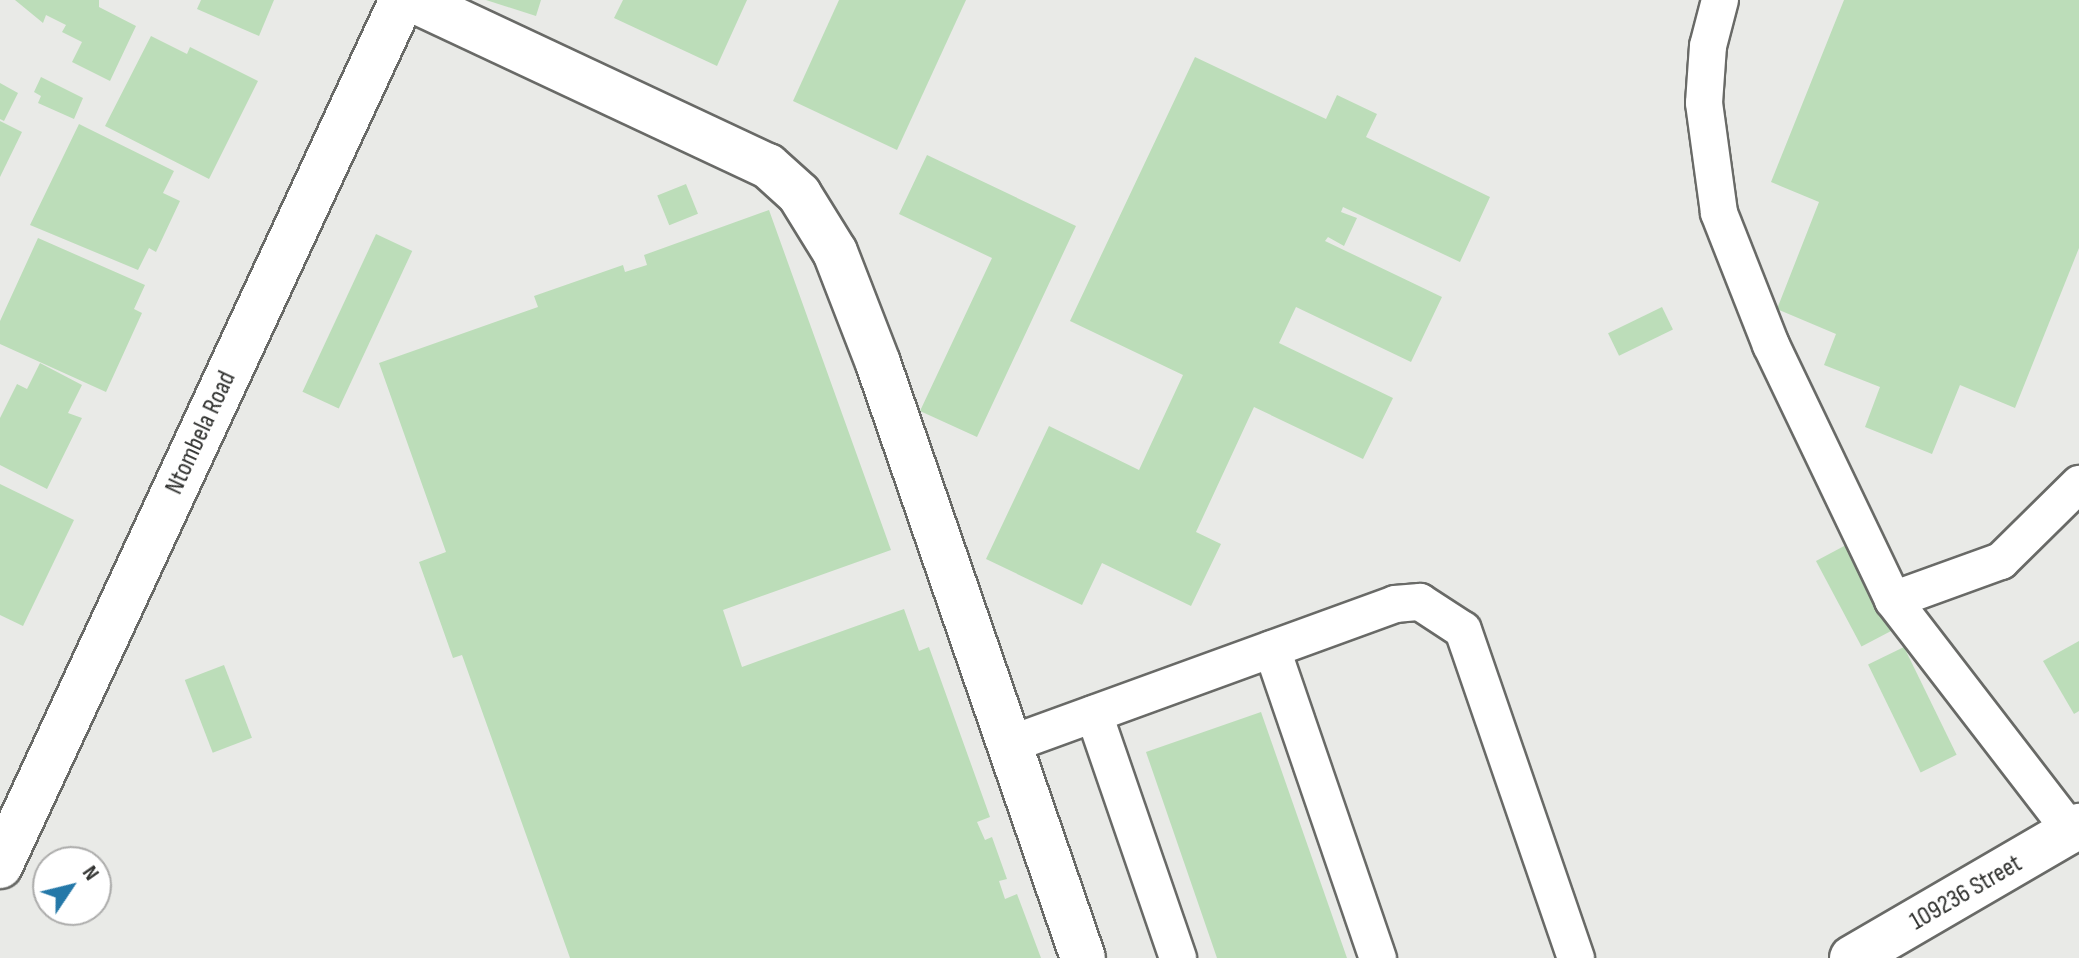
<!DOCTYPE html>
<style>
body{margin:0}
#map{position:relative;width:2079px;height:958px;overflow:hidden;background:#e9eae7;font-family:"Sofia Sans Condensed",sans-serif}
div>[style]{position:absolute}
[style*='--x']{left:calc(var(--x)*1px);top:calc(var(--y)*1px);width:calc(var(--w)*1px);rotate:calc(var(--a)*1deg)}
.building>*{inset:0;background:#bcddb9;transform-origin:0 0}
.roads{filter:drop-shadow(2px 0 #696a67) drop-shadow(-2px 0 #696a67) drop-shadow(0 2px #696a67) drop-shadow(0 -2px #696a67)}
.service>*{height:36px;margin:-18px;padding:0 18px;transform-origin:18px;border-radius:18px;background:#fff}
.minor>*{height:44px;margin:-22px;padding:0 22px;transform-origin:22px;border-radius:22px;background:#fff}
span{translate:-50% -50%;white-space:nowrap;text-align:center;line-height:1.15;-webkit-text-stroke:6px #fff;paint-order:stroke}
.street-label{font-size:26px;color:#2f302e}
.north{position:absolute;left:32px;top:846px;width:80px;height:80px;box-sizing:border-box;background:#fff;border:2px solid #acacab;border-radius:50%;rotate:55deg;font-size:22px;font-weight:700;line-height:32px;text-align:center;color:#2f302e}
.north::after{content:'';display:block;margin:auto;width:28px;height:36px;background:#2478a8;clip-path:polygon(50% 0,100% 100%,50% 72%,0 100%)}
</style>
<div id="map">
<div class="building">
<div style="clip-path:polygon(15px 0,99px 0,99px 7px,136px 26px,110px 81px,72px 62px,82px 42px,62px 32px,66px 25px,46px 15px,43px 23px)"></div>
<div style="clip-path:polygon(201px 0,274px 0,259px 36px,197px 9px)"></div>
<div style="clip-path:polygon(486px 0,541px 0,536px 16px)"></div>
<div style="clip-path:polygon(623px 0,747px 0,717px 66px,614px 18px)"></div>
<div style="clip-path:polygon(839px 0,966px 0,897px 150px,793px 101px)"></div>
<div style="clip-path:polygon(1844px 0,2079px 0,2079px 248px,2015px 408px,1960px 385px,1932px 454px,1865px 427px,1880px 387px,1824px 365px,1836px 334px,1777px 309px,1819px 202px,1771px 182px)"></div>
<div style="clip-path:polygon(151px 36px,187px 54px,190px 47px,258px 81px,209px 179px,105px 126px)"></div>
<div style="clip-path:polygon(1195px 57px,1326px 119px,1337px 95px,1377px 114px,1366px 137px,1490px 197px,1460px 262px,1343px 207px,1341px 212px,1357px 218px,1344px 246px,1328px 237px,1325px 241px,1442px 297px,1411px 362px,1296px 307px,1279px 343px,1393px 398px,1363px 459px,1254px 407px,1196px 532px,1221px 544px,1191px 606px,1102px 563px,1082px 605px,986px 559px,1049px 426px,1139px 470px,1183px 375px,1070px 321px)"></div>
<div style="clip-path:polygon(41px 77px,83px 98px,74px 119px,38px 103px,41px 96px,34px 92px)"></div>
<div style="clip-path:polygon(0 83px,18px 93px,4px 121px,0 119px)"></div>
<div style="clip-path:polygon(0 121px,22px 132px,0 177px)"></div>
<div style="clip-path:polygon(79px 124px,174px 171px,163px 193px,180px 201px,156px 252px,149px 248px,138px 270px,30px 225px)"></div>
<div style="clip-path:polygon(927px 155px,1076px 226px,977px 437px,920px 411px,992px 258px,899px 214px)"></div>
<div style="left:686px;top:184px;width:32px;height:31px;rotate:68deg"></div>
<div style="clip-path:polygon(769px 210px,891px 550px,723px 610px,742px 667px,904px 609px,919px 651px,929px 647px,990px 817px,977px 822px,985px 840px,992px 837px,1007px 879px,999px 881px,1005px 899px,1017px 894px,1041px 958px,570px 958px,462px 655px,453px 658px,419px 562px,446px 552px,379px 363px,538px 307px,534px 296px,623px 265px,625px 272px,647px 265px,644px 255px)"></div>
<div style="left:376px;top:234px;width:40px;height:174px;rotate:25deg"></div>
<div style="clip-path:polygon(38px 238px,145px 285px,134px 309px,142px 313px,106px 392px,0 344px,0 321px)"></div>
<div style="left:1662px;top:307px;width:25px;height:60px;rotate:64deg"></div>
<div style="clip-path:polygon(40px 363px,82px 385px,68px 413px,82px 418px,47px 489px,0 465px,0 418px,17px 384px,27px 389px)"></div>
<div style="clip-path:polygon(0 484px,74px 520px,23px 626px,0 615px)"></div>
<div style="left:1846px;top:545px;width:97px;height:34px;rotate:62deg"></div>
<div style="clip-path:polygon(2079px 641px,2079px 711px,2074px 714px,2043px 661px)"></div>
<div style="left:1904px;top:647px;width:120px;height:40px;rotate:64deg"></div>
<div style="left:224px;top:665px;width:78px;height:42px;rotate:69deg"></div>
<div style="clip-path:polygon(1261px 712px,1347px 958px,1217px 958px,1146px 752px)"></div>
</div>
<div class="roads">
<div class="service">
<div style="--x:1720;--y:0;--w:48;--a:104.6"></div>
<div style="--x:1708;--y:46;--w:57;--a:94"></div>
<div style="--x:1704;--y:103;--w:111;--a:82.2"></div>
<div style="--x:1719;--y:213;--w:142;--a:68.5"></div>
<div style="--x:1771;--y:345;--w:283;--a:64.4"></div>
<div style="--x:1893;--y:600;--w:292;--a:52.4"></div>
<div style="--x:1893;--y:600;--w:115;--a:-19.9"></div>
<div style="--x:2001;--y:561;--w:110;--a:-44.6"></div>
<div style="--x:1272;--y:649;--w:327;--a:71.1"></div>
<div style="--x:1094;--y:714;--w:258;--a:71"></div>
<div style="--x:1008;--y:745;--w:412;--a:-20"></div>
<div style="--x:1395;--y:604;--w:25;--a:-5"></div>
<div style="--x:1420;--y:602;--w:51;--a:33.1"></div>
<div style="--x:1463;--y:630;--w:347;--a:71"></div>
</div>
<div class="minor">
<div style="--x:413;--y:0;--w:392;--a:25.1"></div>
<div style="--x:768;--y:166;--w:42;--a:42.1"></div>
<div style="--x:799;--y:194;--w:68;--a:58.2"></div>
<div style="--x:835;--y:252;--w:119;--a:68.8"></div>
<div style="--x:878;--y:363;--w:629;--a:70.99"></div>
<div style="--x:0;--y:866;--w:955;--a:-65.1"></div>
<div style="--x:1852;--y:958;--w:263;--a:-30.2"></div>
</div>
</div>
<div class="street-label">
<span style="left:201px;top:433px;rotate:-65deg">Ntombela Road</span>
<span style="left:1966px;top:893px;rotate:-30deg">109236 Street</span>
</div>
<div class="north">N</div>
</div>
